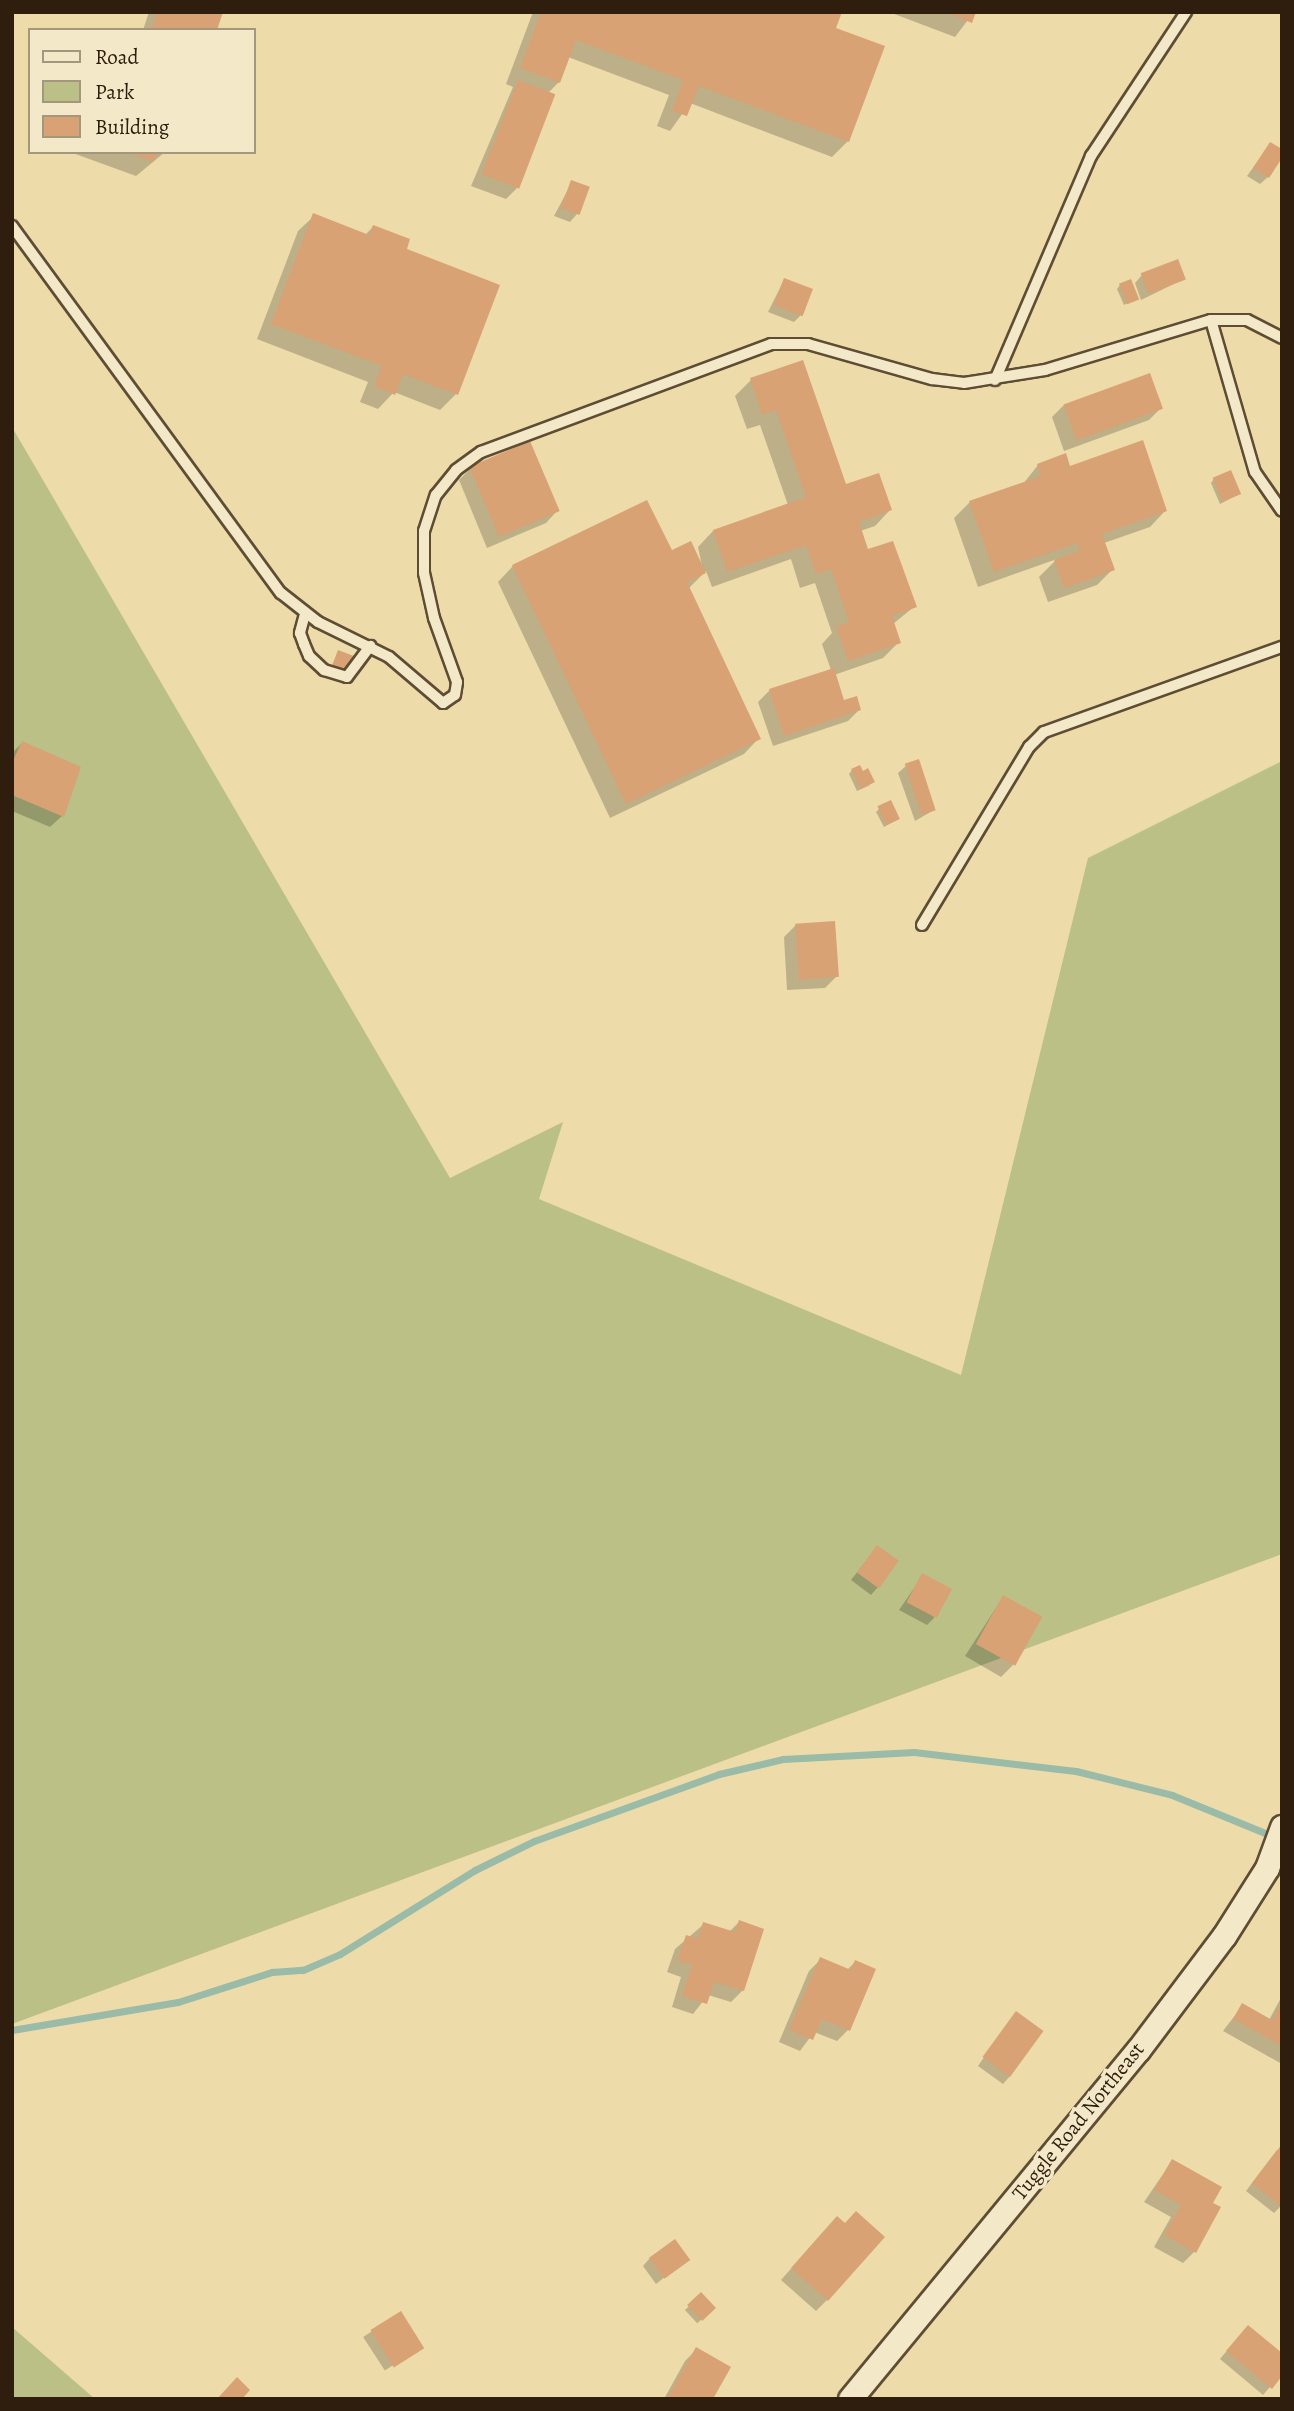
<!DOCTYPE html>
<style>
body{margin:0}
#map{position:relative;width:1294px;height:2411px;overflow:hidden;background:#eddba9;font-family:Alegreya,serif}
div>[style]{position:absolute}
[style*='--x']{left:calc(var(--x)*1px);top:calc(var(--y)*1px);width:calc(var(--w)*1px);rotate:calc(var(--a)*1deg)}
.green>*{inset:0;background:#bac086}
.shadow>*{inset:0;background:#0003;transform-origin:0 0}
.stream>*{height:7px;margin:-3.5px;padding:0 3.5px;transform-origin:3.5px;border-radius:3.5px;background:#99bba8}
.building>*{inset:0;background:#d8a274;transform-origin:0 0}
.roads{filter:drop-shadow(2px 0 #5e4d34) drop-shadow(-2px 0 #5e4d34) drop-shadow(0 2px #5e4d34) drop-shadow(0 -2px #5e4d34)}
.lane>*{height:10px;margin:-5px;padding:0 5px;transform-origin:5px;border-radius:5px;background:#f3e8c7}
.street>*{height:23px;margin:-11.5px;padding:0 11.5px;transform-origin:11.5px;border-radius:11.5px;background:#f3e8c7}
span{translate:-50% -50%;white-space:nowrap;text-align:center;line-height:1.15;-webkit-text-stroke:7px #f3e8c7;paint-order:stroke}
.street-label{font-size:21px;color:#2f1e0d}
.frame{position:absolute;inset:0;border:14px solid #2f1e0d;pointer-events:none}
.legend{position:absolute;left:28px;top:28px;width:228px;height:126px;box-sizing:border-box;background:#f3e8c7;border:2px solid #a5977d;margin:0;padding:9px 12px;list-style:none;font-size:21px;color:#2f1e0d}
.legend li{display:flex;align-items:center;gap:14px;height:35px}
.legend b{width:35px;border:2px solid #a5977d}
</style>
<div id="map">
<div class="green">
<div style="clip-path:polygon(12px 427px,450px 1178px,563px 1122px,539px 1199px,961px 1375px,1088px 858px,1282px 761px,1282px 1554px,12px 2024px)"></div>
<div style="clip-path:polygon(12px 2327px,95px 2399px,12px 2399px)"></div>
</div>
<div class="shadow">
<div style="clip-path:polygon(149px 12px,221px 12px,215px 30px,143px 30px)"></div>
<div style="clip-path:polygon(533px 12px,840px 12px,834px 29px,848px 141px,832px 157px,690px 103px,670px 131px,657px 126px,669px 95px,568px 57px,558px 83px,548px 93px,517px 188px,506px 199px,471px 186px,513px 87px,506px 84px)"></div>
<div style="clip-path:polygon(889px 12px,974px 12px,955px 37px)"></div>
<div style="clip-path:polygon(1270px 144px,1268px 177px,1260px 184px,1247px 176px)"></div>
<div style="clip-path:polygon(70px 152px,165px 152px,136px 176px)"></div>
<div style="clip-path:polygon(572px 182px,577px 214px,570px 222px,554px 216px)"></div>
<div style="clip-path:polygon(314px 216px,365px 235px,373px 227px,404px 250px,456px 394px,440px 410px,394px 392px,378px 409px,360px 402px,368px 382px,257px 339px,298px 231px)"></div>
<div style="clip-path:polygon(1142px 275px,1184px 279px,1141px 300px,1135px 283px)"></div>
<div style="clip-path:polygon(784px 280px,801px 315px,794px 322px,768px 312px)"></div>
<div style="clip-path:polygon(1120px 285px,1137px 298px,1124px 305px,1117px 289px)"></div>
<div style="clip-path:polygon(751px 380px,845px 487px,890px 510px,875px 526px,860px 531px,867px 551px,915px 606px,893px 624px,899px 642px,883px 658px,834px 675px,843px 702px,859px 710px,848px 721px,773px 746px,758px 702px,770px 690px,831px 670px,822px 644px,832px 633px,815px 583px,800px 588px,791px 559px,712px 587px,706px 571px,688px 589px,759px 738px,744px 754px,610px 818px,498px 582px,513px 566px,671px 552px,703px 571px,698px 547px,713px 531px,788px 505px,760px 425px,747px 429px,735px 396px)"></div>
<div style="clip-path:polygon(1064px 405px,1161px 408px,1149px 420px,1064px 451px,1052px 417px)"></div>
<div style="clip-path:polygon(1038px 465px,1069px 468px,1165px 511px,1150px 527px,1104px 543px,1113px 569px,1097px 585px,1048px 602px,1039px 577px,1057px 559px,978px 587px,954px 518px,970px 502px,1023px 484px)"></div>
<div style="clip-path:polygon(470px 469px,557px 511px,546px 523px,487px 548px,459px 480px)"></div>
<div style="clip-path:polygon(1214px 479px,1239px 494px,1220px 504px,1211px 483px)"></div>
<div style="clip-path:polygon(22px 743px,62px 816px,50px 827px,12px 811px,12px 753px)"></div>
<div style="clip-path:polygon(906px 766px,934px 810px,915px 821px,898px 773px)"></div>
<div style="clip-path:polygon(852px 770px,870px 785px,857px 791px,849px 774px)"></div>
<div style="clip-path:polygon(879px 809px,898px 819px,884px 827px,876px 812px)"></div>
<div style="clip-path:polygon(796px 925px,837px 976px,825px 988px,787px 990px,784px 937px)"></div>
<div style="clip-path:polygon(877px 1547px,878px 1587px,871px 1595px,851px 1580px)"></div>
<div style="clip-path:polygon(923px 1575px,934px 1618px,927px 1625px,899px 1610px)"></div>
<div style="clip-path:polygon(1003px 1597px,1013px 1665px,1001px 1677px,965px 1656px)"></div>
<div style="clip-path:polygon(739px 1922px,743px 1990px,731px 2002px,708px 1995px,693px 2014px,672px 2007px,681px 1977px,667px 1972px,675px 1949px,704px 1924px,729px 1932px)"></div>
<div style="clip-path:polygon(821px 1959px,847px 1970px,855px 1962px,848px 2030px,837px 2041px,814px 2032px,800px 2051px,779px 2042px,809px 1971px)"></div>
<div style="clip-path:polygon(1282px 1996px,1282px 2064px,1223px 2031px,1243px 2005px,1269px 2020px)"></div>
<div style="clip-path:polygon(1009px 2021px,1010px 2076px,1003px 2084px,978px 2066px)"></div>
<div style="clip-path:polygon(1277px 2150px,1282px 2205px,1274px 2213px,1246px 2191px)"></div>
<div style="clip-path:polygon(1172px 2161px,1211px 2203px,1194px 2252px,1183px 2263px,1154px 2247px,1171px 2217px,1144px 2202px)"></div>
<div style="clip-path:polygon(825px 2230px,827px 2300px,816px 2311px,781px 2280px)"></div>
<div style="clip-path:polygon(650px 2258px,688px 2259px,656px 2284px,643px 2266px)"></div>
<div style="left:701px;top:2295px;width:18px;height:22px;rotate:47deg"></div>
<div style="left:400px;top:2313px;width:40px;height:44px;rotate:57deg"></div>
<div style="clip-path:polygon(1241px 2334px,1270px 2387px,1263px 2395px,1220px 2359px)"></div>
<div style="clip-path:polygon(697px 2349px,711px 2399px,664px 2399px,685px 2361px)"></div>
</div>
<div class="stream">
<div style="--x:12;--y:2030;--w:168;--a:-9.6"></div>
<div style="--x:178;--y:2002;--w:99;--a:-17.7"></div>
<div style="--x:272;--y:1972;--w:31;--a:-4"></div>
<div style="--x:303;--y:1970;--w:40;--a:-23.4"></div>
<div style="--x:340;--y:1954;--w:159;--a:-31.9"></div>
<div style="--x:475;--y:1870;--w:66;--a:-26.2"></div>
<div style="--x:534;--y:1841;--w:197;--a:-19.9"></div>
<div style="--x:719;--y:1774;--w:66;--a:-13.2"></div>
<div style="--x:783;--y:1759;--w:131;--a:-3.1"></div>
<div style="--x:914;--y:1752;--w:163;--a:6.7"></div>
<div style="--x:1076;--y:1771;--w:99;--a:14"></div>
<div style="--x:1172;--y:1795;--w:111;--a:22.2"></div>
</div>
<div class="building">
<div style="clip-path:polygon(158px 12px,223px 12px,217px 30px,151px 30px)"></div>
<div style="clip-path:polygon(541px 12px,842px 12px,836px 28px,885px 46px,849px 142px,699px 86px,687px 116px,672px 111px,683px 80px,576px 40px,560px 83px,520px 68px)"></div>
<div style="clip-path:polygon(945px 12px,976px 12px,972px 23px)"></div>
<div style="left:518px;top:80px;width:40px;height:101px;rotate:21deg"></div>
<div style="clip-path:polygon(1270px 142px,1282px 149px,1282px 158px,1269px 178px,1253px 168px)"></div>
<div style="clip-path:polygon(128px 152px,156px 152px,153px 162px)"></div>
<div style="left:571px;top:180px;width:20px;height:30px;rotate:20deg"></div>
<div style="clip-path:polygon(313px 213px,369px 235px,373px 225px,410px 239px,407px 249px,500px 285px,458px 395px,403px 374px,395px 395px,374px 386px,382px 366px,271px 324px)"></div>
<div style="left:1178px;top:259px;width:22px;height:40px;rotate:69deg"></div>
<div style="left:784px;top:278px;width:31px;height:29px;rotate:21deg"></div>
<div style="left:1131px;top:279px;width:22px;height:13px;rotate:68deg"></div>
<div style="clip-path:polygon(803px 360px,846px 484px,879px 473px,892px 510px,859px 522px,868px 549px,893px 541px,917px 607px,892px 616px,901px 643px,848px 661px,836px 627px,849px 622px,831px 569px,816px 574px,806px 545px,727px 572px,713px 530px,806px 497px,776px 410px,762px 415px,750px 378px)"></div>
<div style="left:1150px;top:373px;width:38px;height:92px;rotate:70deg"></div>
<div style="clip-path:polygon(1143px 440px,1167px 511px,1102px 534px,1115px 570px,1064px 588px,1054px 560px,1080px 551px,1077px 543px,994px 572px,969px 501px,1041px 476px,1037px 464px,1066px 453px,1070px 466px)"></div>
<div style="left:530px;top:441px;width:76px;height:66px;rotate:67deg"></div>
<div style="left:1231px;top:470px;width:26px;height:20px;rotate:67deg"></div>
<div style="clip-path:polygon(647px 500px,672px 550px,691px 541px,706px 573px,687px 582px,761px 739px,626px 804px,512px 565px)"></div>
<div style="left:338px;top:650px;width:19px;height:19px;rotate:21deg"></div>
<div style="clip-path:polygon(834px 668px,844px 700px,857px 696px,861px 710px,784px 736px,769px 689px)"></div>
<div style="clip-path:polygon(22px 741px,81px 767px,64px 817px,12px 795px,12px 763px)"></div>
<div style="left:919px;top:759px;width:54px;height:15px;rotate:72deg"></div>
<div style="clip-path:polygon(860px 765px,863px 771px,868px 768px,875px 782px,861px 789px,851px 769px)"></div>
<div style="left:891px;top:800px;width:21px;height:15px;rotate:65deg"></div>
<div style="left:835px;top:921px;width:56px;height:40px;rotate:86deg"></div>
<div style="left:877px;top:1545px;width:27px;height:34px;rotate:36deg"></div>
<div style="left:922px;top:1573px;width:34px;height:33px;rotate:28deg"></div>
<div style="left:1003px;top:1595px;width:45px;height:56px;rotate:29deg"></div>
<div style="clip-path:polygon(739px 1920px,764px 1929px,744px 1991px,714px 1982px,707px 2004px,682px 1996px,692px 1965px,677px 1961px,686px 1935px,698px 1939px,703px 1922px,735px 1932px)"></div>
<div style="clip-path:polygon(820px 1957px,851px 1970px,855px 1960px,876px 1969px,850px 2031px,822px 2019px,813px 2040px,789px 2030px)"></div>
<div style="clip-path:polygon(1242px 2003px,1272px 2020px,1282px 2003px,1282px 2046px,1233px 2019px)"></div>
<div style="left:1016px;top:2011px;width:34px;height:57px;rotate:36deg"></div>
<div style="clip-path:polygon(1282px 2144px,1282px 2207px,1252px 2183px)"></div>
<div style="clip-path:polygon(1172px 2159px,1222px 2187px,1213px 2203px,1221px 2207px,1196px 2253px,1164px 2235px,1181px 2205px,1154px 2190px)"></div>
<div style="clip-path:polygon(856px 2211px,885px 2237px,828px 2301px,791px 2268px,837px 2216px,845px 2223px)"></div>
<div style="left:675px;top:2239px;width:26px;height:32px;rotate:54deg"></div>
<div style="left:701px;top:2292px;width:22px;height:19px;rotate:47deg"></div>
<div style="left:401px;top:2311px;width:44px;height:36px;rotate:58deg"></div>
<div style="clip-path:polygon(1248px 2325px,1282px 2353px,1282px 2376px,1272px 2389px,1226px 2351px)"></div>
<div style="clip-path:polygon(696px 2347px,731px 2367px,713px 2399px,667px 2399px)"></div>
<div style="clip-path:polygon(237px 2377px,250px 2390px,242px 2399px,217px 2399px)"></div>
</div>
<div class="roads">
<div class="lane">
<div style="--x:12;--y:226;--w:455;--a:53.8"></div>
<div style="--x:281;--y:593;--w:47;--a:38.1"></div>
<div style="--x:318;--y:622;--w:79;--a:26.2"></div>
<div style="--x:389;--y:657;--w:71;--a:40.4"></div>
<div style="--x:443;--y:703;--w:14;--a:-34"></div>
<div style="--x:455;--y:695;--w:13;--a:-81"></div>
<div style="--x:457;--y:682;--w:68;--a:-109.8"></div>
<div style="--x:434;--y:618;--w:46;--a:-102.5"></div>
<div style="--x:424;--y:573;--w:42;--a:-90"></div>
<div style="--x:424;--y:531;--w:38;--a:-72"></div>
<div style="--x:436;--y:495;--w:32;--a:-51"></div>
<div style="--x:456;--y:470;--w:31;--a:-36"></div>
<div style="--x:481;--y:452;--w:309;--a:-20.4"></div>
<div style="--x:771;--y:344;--w:37;--a:0"></div>
<div style="--x:808;--y:344;--w:129;--a:15.8"></div>
<div style="--x:932;--y:379;--w:32;--a:7"></div>
<div style="--x:964;--y:383;--w:82;--a:-9.1"></div>
<div style="--x:1045;--y:370;--w:173;--a:-16.8"></div>
<div style="--x:1211;--y:320;--w:36;--a:0"></div>
<div style="--x:1247;--y:320;--w:39;--a:27"></div>
<div style="--x:1211;--y:320;--w:158;--a:73.9"></div>
<div style="--x:1255;--y:472;--w:47;--a:55.3"></div>
<div style="--x:995;--y:380;--w:244;--a:-66.8"></div>
<div style="--x:1091;--y:156;--w:173;--a:-56.6"></div>
<div style="--x:305;--y:614;--w:20;--a:105"></div>
<div style="--x:300;--y:633;--w:12;--a:70"></div>
<div style="--x:304;--y:644;--w:13;--a:67"></div>
<div style="--x:309;--y:656;--w:21;--a:43"></div>
<div style="--x:324;--y:670;--w:24;--a:17"></div>
<div style="--x:347;--y:677;--w:39;--a:-53"></div>
<div style="--x:922;--y:925;--w:208;--a:-59"></div>
<div style="--x:1029;--y:747;--w:21;--a:-45"></div>
<div style="--x:1044;--y:732;--w:253;--a:-19.7"></div>
</div>
<div class="street">
<div style="--x:850;--y:2399;--w:452;--a:-50.5"></div>
<div style="--x:1138;--y:2050;--w:143;--a:-53"></div>
<div style="--x:1224;--y:1936;--w:80;--a:-57.7"></div>
<div style="--x:1267;--y:1868;--w:44;--a:-69.9"></div>
</div>
</div>
<div class="street-label">
<span style="left:1078px;top:2121px;rotate:-51deg">Tuggle Road Northeast</span>
</div>
<div class="frame"></div>
<ul class="legend">
<li><b style="height:9px;background:#f3e8c7"></b>Road</li>
<li><b style="height:19px;background:#bac086"></b>Park</li>
<li><b style="height:19px;background:#d8a274"></b>Building</li>
</ul>
</div>
